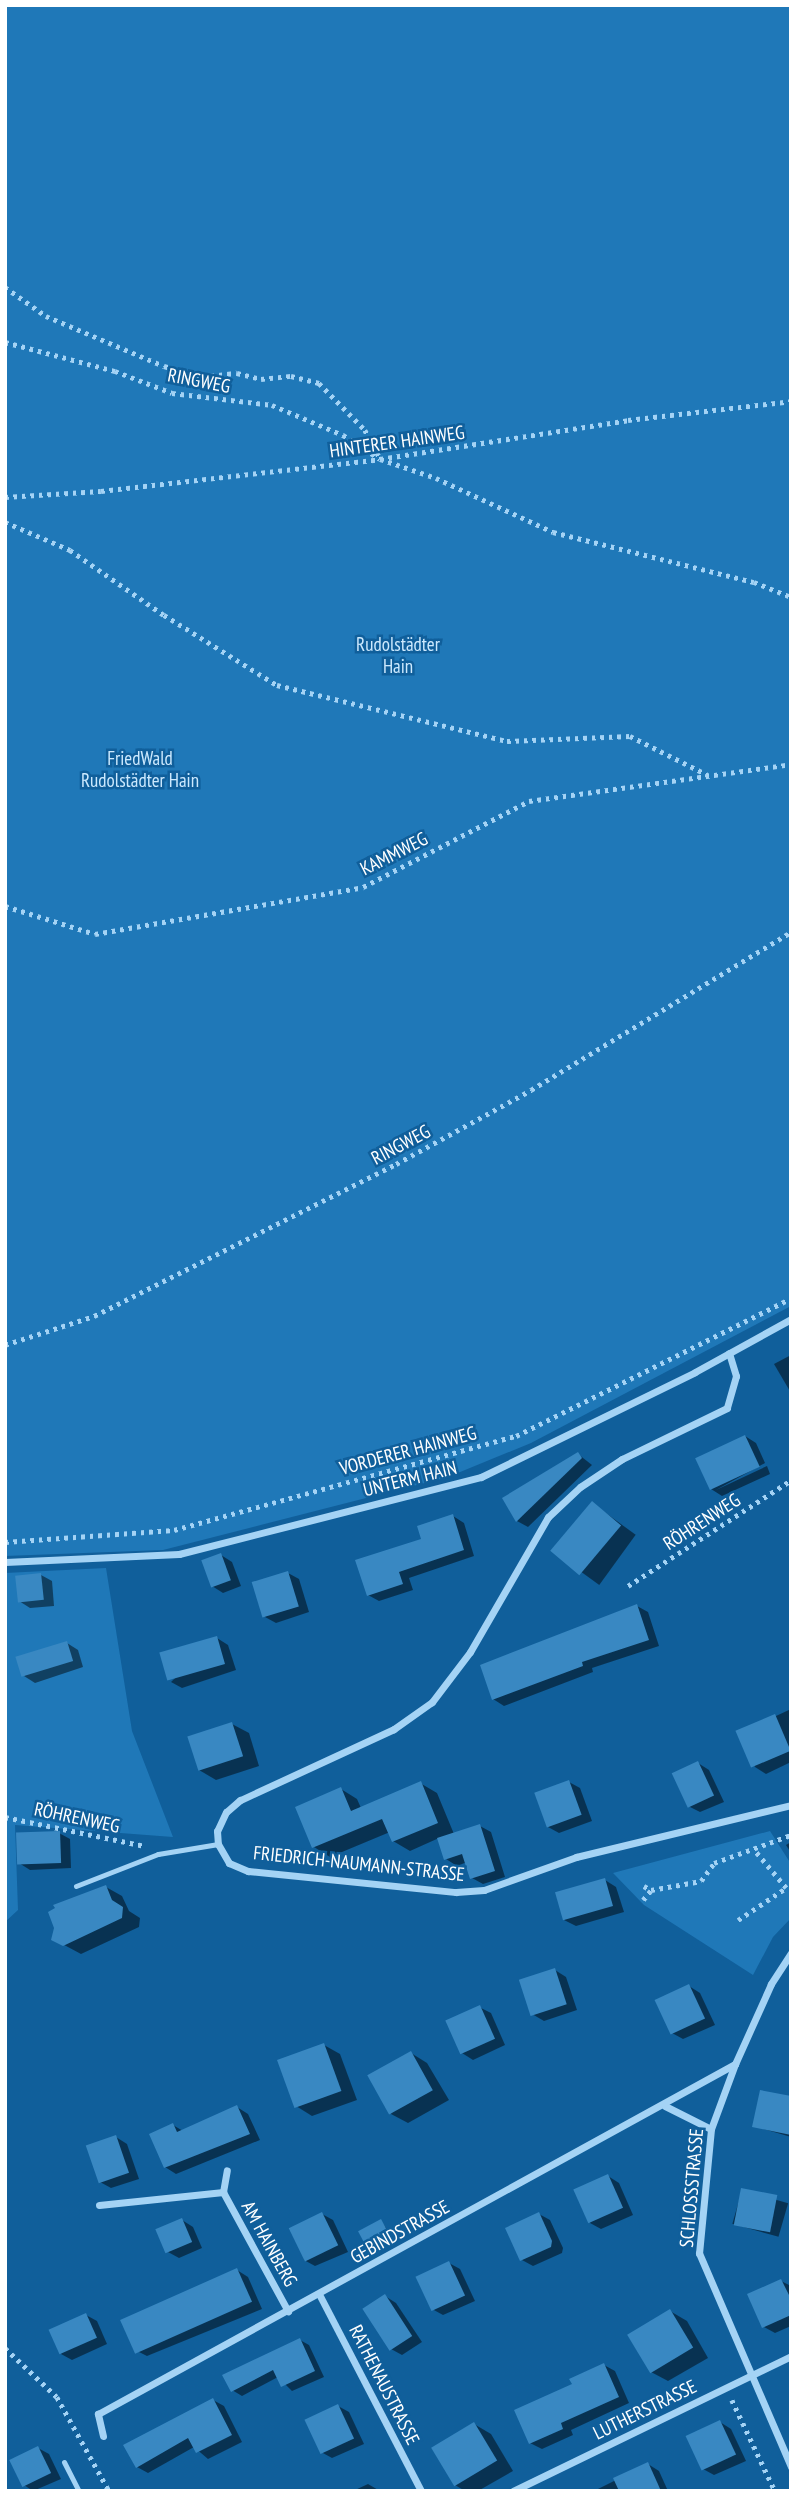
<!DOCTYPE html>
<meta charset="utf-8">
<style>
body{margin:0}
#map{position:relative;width:796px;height:2496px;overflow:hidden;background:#105f9b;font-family:"PT Sans Narrow",sans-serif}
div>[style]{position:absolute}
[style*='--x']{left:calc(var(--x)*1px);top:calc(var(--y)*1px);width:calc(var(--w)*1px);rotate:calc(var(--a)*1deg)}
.green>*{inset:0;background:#1f78b8}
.shadow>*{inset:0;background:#0007;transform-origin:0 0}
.building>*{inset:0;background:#3988c2;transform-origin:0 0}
.path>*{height:4.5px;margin-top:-2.25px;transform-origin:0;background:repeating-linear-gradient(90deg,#a4d3f5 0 3.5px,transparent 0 8.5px)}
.lane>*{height:5px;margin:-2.5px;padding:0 2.5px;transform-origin:2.5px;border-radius:2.5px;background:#a4d3f5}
.street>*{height:7px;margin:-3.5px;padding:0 3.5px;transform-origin:3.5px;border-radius:3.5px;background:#a4d3f5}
span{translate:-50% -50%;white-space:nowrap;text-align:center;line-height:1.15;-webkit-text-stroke:5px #105f9b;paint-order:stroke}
.street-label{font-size:19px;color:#fff}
.park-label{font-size:19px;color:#cce9fe}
.frame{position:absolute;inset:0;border:7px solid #fff;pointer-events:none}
</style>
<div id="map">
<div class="green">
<div style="clip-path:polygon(5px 5px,791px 5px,791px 1306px,531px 1443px,448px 1477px,163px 1550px,5px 1556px)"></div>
<div style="clip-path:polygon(106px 1568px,132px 1731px,173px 1837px,15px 1825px,18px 1910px,5px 1922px,5px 1573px)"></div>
<div style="clip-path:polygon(770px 1831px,791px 1864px,791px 1918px,773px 1937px,753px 1975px,644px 1905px,613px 1873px)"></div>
</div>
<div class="shadow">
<div style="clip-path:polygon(791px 1355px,791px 1393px,774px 1364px)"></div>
<div style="clip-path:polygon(745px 1436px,756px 1443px,765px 1463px,716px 1490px,767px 1466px,770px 1474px,722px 1496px,711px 1489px)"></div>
<div style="clip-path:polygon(578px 1454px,592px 1465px,528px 1527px,517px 1521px)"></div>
<div style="left:592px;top:1503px;width:54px;height:62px;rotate:36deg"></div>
<div style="clip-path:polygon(453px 1516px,464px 1523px,474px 1556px,409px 1578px,413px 1590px,379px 1601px,368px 1595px)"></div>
<div style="clip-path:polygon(221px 1555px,232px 1562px,241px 1586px,223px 1593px,212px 1586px)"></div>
<div style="clip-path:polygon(288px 1573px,299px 1579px,309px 1612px,276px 1623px,265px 1617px)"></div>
<div style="clip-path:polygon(41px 1575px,52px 1581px,54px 1606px,30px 1608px,19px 1601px)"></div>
<div style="clip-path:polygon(637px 1606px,648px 1612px,659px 1646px,592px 1668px,593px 1672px,504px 1706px,493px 1699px)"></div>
<div style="clip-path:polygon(217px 1638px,228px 1645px,236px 1670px,182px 1688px,171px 1682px)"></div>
<div style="clip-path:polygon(67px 1643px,78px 1650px,83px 1667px,35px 1683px,24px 1676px)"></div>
<div style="clip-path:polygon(791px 1709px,791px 1762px,766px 1774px,755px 1767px,739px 1733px)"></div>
<div style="clip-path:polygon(232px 1724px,249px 1733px,259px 1766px,216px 1780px,199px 1770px)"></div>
<div style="clip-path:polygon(698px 1763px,709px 1770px,724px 1802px,700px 1812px,688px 1806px)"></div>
<div style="clip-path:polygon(569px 1782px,580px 1788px,592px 1821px,559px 1833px,548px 1827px)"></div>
<div style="clip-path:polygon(420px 1783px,437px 1793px,454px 1834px,480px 1826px,491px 1832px,505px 1877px,483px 1884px,472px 1878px,467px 1862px,457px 1866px,446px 1859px,439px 1838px,410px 1851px,393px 1841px,390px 1832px,330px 1857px,314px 1847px,341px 1789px,357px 1799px,361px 1808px)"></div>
<div style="clip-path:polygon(59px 1833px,70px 1839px,71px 1868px,30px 1870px,19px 1863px)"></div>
<div style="clip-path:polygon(791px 1842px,791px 1853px,786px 1845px)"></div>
<div style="clip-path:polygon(605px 1880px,616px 1887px,624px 1912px,576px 1926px,564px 1920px)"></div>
<div style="clip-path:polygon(106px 1887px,122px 1896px,129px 1911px,140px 1918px,139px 1927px,81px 1954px,53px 1939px)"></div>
<div style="clip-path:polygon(555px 1970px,566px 1977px,577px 2010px,544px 2021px,532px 2014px)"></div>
<div style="clip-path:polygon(689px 1986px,700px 1993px,715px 2025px,683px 2039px,672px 2033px)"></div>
<div style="clip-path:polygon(479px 2007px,491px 2013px,505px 2045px,473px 2060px,462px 2053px)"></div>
<div style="clip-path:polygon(324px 2045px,340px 2054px,357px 2100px,312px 2116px,296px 2106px)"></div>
<div style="clip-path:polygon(411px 2053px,427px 2063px,449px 2100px,408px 2123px,391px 2114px)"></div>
<div style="clip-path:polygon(791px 2098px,791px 2137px,754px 2126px)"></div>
<div style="clip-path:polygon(237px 2107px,248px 2114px,260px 2140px,176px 2174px,165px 2167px,173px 2125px,183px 2131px)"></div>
<div style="clip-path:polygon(116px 2137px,127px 2144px,139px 2179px,111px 2188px,100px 2182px)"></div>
<div style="clip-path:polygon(608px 2176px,619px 2183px,633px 2215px,601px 2229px,590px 2223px)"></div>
<div style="left:742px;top:2190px;width:48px;height:35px;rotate:16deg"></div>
<div style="clip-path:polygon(322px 2214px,333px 2220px,348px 2252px,315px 2266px,304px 2260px)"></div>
<div style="clip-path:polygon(539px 2214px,550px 2220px,563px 2248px,562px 2253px,533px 2266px,522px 2260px)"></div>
<div style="clip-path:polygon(182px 2220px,193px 2227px,202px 2248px,179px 2258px,168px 2252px)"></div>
<div style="clip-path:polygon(381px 2221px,394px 2239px,374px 2250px,368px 2247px)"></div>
<div style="clip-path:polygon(449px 2263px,460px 2269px,475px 2301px,443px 2315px,432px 2309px)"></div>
<div style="clip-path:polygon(237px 2270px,248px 2277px,262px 2309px,147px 2356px,135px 2350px)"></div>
<div style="clip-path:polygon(781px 2281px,791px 2286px,791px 2326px,775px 2333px,764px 2327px)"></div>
<div style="clip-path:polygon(385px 2296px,396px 2303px,422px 2342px,402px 2355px,391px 2349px)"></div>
<div style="clip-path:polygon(670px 2311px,687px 2321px,708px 2358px,668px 2381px,651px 2372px)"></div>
<div style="clip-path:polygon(86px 2315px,97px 2321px,107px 2344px,72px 2360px,61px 2354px)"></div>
<div style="clip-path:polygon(300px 2340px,309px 2345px,324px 2377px,292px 2391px,278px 2377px,242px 2396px,232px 2390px)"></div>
<div style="clip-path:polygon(604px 2365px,615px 2371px,629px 2403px,571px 2430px,573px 2435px,542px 2449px,530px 2443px,574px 2385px)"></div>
<div style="clip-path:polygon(213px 2400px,224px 2406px,242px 2442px,208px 2459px,194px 2447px,148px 2473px,137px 2467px)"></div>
<div style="clip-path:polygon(338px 2406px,349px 2412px,364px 2444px,332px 2458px,321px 2452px)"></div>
<div style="clip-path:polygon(720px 2422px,731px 2429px,746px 2461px,714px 2475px,703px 2469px)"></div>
<div style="clip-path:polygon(474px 2424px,491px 2434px,513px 2471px,478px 2491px,465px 2491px,455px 2485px)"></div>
<div style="clip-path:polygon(38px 2448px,49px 2454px,61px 2479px,33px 2491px,24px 2485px)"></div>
<div style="clip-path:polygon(648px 2464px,659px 2471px,668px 2491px,594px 2491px)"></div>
<div style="clip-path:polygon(368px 2484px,380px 2491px,353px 2491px)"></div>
</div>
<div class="building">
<div style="left:745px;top:1435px;width:35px;height:55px;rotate:65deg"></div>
<div style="clip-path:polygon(578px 1452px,582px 1458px,516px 1522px,502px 1498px)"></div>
<div style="left:592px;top:1501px;width:38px;height:65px;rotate:40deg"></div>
<div style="clip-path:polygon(453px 1514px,464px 1550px,399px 1572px,403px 1584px,367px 1596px,355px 1560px,421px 1539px,417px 1526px)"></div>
<div style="left:221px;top:1553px;width:29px;height:21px;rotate:70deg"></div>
<div style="left:288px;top:1571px;width:37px;height:38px;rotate:73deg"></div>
<div style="left:41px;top:1573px;width:27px;height:26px;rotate:84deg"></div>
<div style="clip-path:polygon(637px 1604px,649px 1640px,582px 1662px,583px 1666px,492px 1700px,480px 1665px)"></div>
<div style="left:217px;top:1636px;width:29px;height:60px;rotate:74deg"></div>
<div style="left:67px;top:1641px;width:21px;height:54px;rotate:73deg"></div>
<div style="left:775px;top:1714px;width:40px;height:43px;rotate:67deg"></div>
<div style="left:232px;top:1722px;width:36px;height:47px;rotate:72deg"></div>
<div style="left:698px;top:1761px;width:38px;height:29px;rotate:65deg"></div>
<div style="left:569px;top:1780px;width:37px;height:37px;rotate:70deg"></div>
<div style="clip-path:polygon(421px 1781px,438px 1823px,392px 1842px,382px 1819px,312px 1848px,295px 1807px,341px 1787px,351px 1811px)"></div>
<div style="clip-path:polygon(480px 1824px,495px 1871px,470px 1879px,462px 1854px,444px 1860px,437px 1838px)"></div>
<div style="left:60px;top:1831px;width:32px;height:44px;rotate:88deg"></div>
<div style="left:605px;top:1878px;width:29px;height:52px;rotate:74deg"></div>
<div style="clip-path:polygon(106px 1885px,112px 1900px,123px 1907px,122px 1918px,63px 1946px,51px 1940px,54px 1928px,48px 1912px,55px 1908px,53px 1905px)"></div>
<div style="left:555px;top:1968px;width:38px;height:38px;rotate:72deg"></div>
<div style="left:689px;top:1984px;width:38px;height:38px;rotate:65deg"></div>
<div style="left:480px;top:2005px;width:37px;height:38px;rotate:66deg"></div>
<div style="left:324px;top:2043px;width:51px;height:50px;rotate:70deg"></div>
<div style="left:411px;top:2051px;width:45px;height:50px;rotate:61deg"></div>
<div style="clip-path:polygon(760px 2090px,791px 2096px,791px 2135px,752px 2127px)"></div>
<div style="clip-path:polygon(237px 2105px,250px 2134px,164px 2168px,149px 2134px,173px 2123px,177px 2132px)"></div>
<div style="left:116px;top:2135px;width:40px;height:32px;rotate:71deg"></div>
<div style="left:608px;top:2174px;width:37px;height:38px;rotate:66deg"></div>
<div style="left:741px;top:2188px;width:37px;height:38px;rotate:11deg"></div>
<div style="left:322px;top:2212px;width:37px;height:37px;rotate:64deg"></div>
<div style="clip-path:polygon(539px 2212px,552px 2241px,551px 2247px,520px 2261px,505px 2228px)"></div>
<div style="left:182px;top:2218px;width:26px;height:29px;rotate:67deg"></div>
<div style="left:381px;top:2219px;width:19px;height:26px;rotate:62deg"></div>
<div style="left:449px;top:2261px;width:38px;height:37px;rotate:65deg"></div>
<div style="left:237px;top:2268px;width:37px;height:128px;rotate:66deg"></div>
<div style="clip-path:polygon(781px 2279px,791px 2299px,791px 2315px,762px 2328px,747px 2294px)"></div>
<div style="left:385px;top:2294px;width:50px;height:27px;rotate:57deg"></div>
<div style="left:670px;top:2309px;width:45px;height:50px;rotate:59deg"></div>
<div style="left:86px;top:2313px;width:27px;height:41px;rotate:66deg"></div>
<div style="clip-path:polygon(300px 2338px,315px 2371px,281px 2387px,273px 2370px,231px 2392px,222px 2375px)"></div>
<div style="clip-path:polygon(604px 2363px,619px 2397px,561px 2423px,563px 2429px,529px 2444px,514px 2410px,572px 2384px,569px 2379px)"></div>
<div style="clip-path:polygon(213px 2398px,232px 2435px,196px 2453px,188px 2438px,136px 2468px,123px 2445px)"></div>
<div style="left:338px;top:2404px;width:38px;height:37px;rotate:65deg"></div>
<div style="left:720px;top:2420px;width:38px;height:38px;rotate:65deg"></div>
<div style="left:474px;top:2422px;width:45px;height:50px;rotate:59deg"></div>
<div style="left:38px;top:2446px;width:30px;height:32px;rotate:64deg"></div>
<div style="clip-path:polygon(648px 2462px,661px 2491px,619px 2491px,613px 2478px)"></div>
</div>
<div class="path">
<div style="--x:5;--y:287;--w:50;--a:35.3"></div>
<div style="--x:46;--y:316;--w:128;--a:23"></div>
<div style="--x:164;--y:366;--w:40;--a:16"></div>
<div style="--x:202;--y:377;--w:35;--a:-7"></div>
<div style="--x:237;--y:373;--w:25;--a:14"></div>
<div style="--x:261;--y:379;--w:30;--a:-6"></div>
<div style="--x:291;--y:376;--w:29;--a:14"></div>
<div style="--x:319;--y:383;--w:66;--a:45.6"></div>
<div style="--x:365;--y:430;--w:32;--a:62"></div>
<div style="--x:5;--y:342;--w:114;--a:14.8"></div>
<div style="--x:115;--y:371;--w:61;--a:21.1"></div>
<div style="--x:172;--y:393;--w:101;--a:6.8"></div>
<div style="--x:272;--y:405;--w:77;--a:22.9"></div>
<div style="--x:343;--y:435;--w:44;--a:33"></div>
<div style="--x:380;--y:459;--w:59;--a:18.7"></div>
<div style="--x:436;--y:478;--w:129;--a:24.8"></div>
<div style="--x:553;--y:532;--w:207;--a:14"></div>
<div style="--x:754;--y:582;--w:40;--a:22"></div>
<div style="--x:5;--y:497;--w:96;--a:-3.6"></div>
<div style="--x:101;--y:491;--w:281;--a:-6.5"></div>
<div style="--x:380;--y:459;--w:251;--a:-8.9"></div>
<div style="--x:628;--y:420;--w:164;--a:-6.6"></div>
<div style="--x:5;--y:522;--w:71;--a:23.3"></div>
<div style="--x:70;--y:550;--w:114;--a:34.7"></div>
<div style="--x:164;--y:615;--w:133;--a:31.8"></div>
<div style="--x:277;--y:685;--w:237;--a:13.7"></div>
<div style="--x:507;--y:741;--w:123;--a:-2.3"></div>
<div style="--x:630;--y:736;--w:87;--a:26.6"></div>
<div style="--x:5;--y:906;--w:94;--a:17.3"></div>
<div style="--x:95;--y:934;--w:272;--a:-9.9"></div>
<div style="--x:363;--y:887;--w:187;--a:-27.4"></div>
<div style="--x:529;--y:801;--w:265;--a:-8"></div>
<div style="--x:5;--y:1345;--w:94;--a:-18"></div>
<div style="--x:94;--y:1316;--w:338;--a:-26.7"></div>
<div style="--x:396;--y:1164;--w:154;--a:-28.7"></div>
<div style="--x:531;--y:1090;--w:304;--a:-31.3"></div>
<div style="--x:5;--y:1542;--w:169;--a:-4.1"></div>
<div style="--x:174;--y:1530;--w:355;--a:-15.4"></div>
<div style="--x:516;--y:1436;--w:308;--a:-26.6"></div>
<div style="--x:628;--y:1586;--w:194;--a:-33"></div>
<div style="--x:5;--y:1817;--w:143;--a:11.7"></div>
<div style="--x:644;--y:1886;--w:8;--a:30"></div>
<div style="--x:643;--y:1900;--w:13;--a:-51"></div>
<div style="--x:651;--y:1890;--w:51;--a:-10.2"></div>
<div style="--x:701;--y:1881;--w:22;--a:-54"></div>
<div style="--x:714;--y:1863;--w:82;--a:-20"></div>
<div style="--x:738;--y:1920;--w:58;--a:-33.7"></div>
<div style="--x:786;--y:1888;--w:50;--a:-130.1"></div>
<div style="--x:5;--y:2348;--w:71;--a:43.3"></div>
<div style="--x:57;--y:2397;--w:107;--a:61"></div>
<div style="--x:732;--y:2400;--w:101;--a:64.7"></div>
</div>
<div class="lane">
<div style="--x:76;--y:1886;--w:88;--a:-21.3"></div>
<div style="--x:158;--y:1854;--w:61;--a:-9.5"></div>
<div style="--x:64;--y:2462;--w:33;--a:63"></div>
</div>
<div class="street">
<div style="--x:729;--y:1353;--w:24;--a:73"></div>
<div style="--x:736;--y:1376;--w:33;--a:106"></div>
<div style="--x:727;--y:1408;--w:117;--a:154.1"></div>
<div style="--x:622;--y:1459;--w:50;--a:146.3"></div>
<div style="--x:580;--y:1487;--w:44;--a:136.8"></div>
<div style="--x:548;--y:1517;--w:156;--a:120"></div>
<div style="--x:470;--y:1652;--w:63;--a:127.2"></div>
<div style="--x:432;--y:1702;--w:47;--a:144.6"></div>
<div style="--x:394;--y:1729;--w:170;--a:155.2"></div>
<div style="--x:240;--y:1800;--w:18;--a:139"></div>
<div style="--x:226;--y:1812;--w:21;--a:115"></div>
<div style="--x:217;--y:1831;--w:13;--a:86"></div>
<div style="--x:218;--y:1844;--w:22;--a:60"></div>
<div style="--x:229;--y:1863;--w:21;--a:23"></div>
<div style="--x:248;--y:1871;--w:209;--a:5.8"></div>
<div style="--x:456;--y:1892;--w:28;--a:-4"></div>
<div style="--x:484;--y:1890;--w:98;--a:-19.7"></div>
<div style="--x:576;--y:1857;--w:221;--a:-13.6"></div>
<div style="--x:5;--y:1562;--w:174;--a:-2.6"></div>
<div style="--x:179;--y:1554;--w:312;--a:-14.3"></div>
<div style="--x:481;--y:1477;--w:238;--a:-26.1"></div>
<div style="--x:695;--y:1372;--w:110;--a:-28.9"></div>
<div style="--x:791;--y:1953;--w:37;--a:123"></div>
<div style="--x:771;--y:1984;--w:88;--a:114.2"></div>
<div style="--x:735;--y:2064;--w:69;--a:110.3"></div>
<div style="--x:711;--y:2129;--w:125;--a:95.5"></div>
<div style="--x:699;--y:2253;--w:233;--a:66.7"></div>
<div style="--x:665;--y:2106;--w:51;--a:26.6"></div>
<div style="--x:223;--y:2192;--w:22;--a:-80"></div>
<div style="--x:99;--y:2205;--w:125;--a:-6"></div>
<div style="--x:223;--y:2192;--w:136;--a:61.4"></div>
<div style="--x:319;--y:2294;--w:222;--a:62.6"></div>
<div style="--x:103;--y:2436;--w:23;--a:-103"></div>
<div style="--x:98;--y:2414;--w:727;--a:-28.79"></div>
<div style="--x:513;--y:2491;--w:309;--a:-25.9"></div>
</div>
<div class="street-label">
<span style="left:199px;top:381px;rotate:11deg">RINGWEG</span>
<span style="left:397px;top:442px;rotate:-8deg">HINTERER HAINWEG</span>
<span style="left:394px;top:854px;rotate:-27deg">KAMMWEG</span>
<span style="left:401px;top:1145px;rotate:-28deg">RINGWEG</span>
<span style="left:408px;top:1451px;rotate:-15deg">VORDERER HAINWEG</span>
<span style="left:410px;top:1479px;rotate:-14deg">UNTERM HAIN</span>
<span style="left:702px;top:1522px;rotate:-33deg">RÖHRENWEG</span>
<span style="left:77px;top:1818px;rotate:12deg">RÖHRENWEG</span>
<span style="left:359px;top:1864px;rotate:6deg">FRIEDRICH-NAUMANN-STRASSE</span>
<span style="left:692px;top:2188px;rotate:-85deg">SCHLOSSSTRASSE</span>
<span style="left:400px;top:2232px;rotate:-29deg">GEBINDSTRASSE</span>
<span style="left:269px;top:2244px;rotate:61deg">AM HAINBERG</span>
<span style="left:384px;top:2385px;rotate:63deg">RATHENAUSTRASSE</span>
<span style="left:645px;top:2410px;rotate:-26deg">LUTHERSTRASSE</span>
</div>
<div class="park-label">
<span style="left:398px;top:656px">Rudolstädter<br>Hain</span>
<span style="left:140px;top:770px">FriedWald<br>Rudolstädter Hain</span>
</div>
<div class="frame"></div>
</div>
